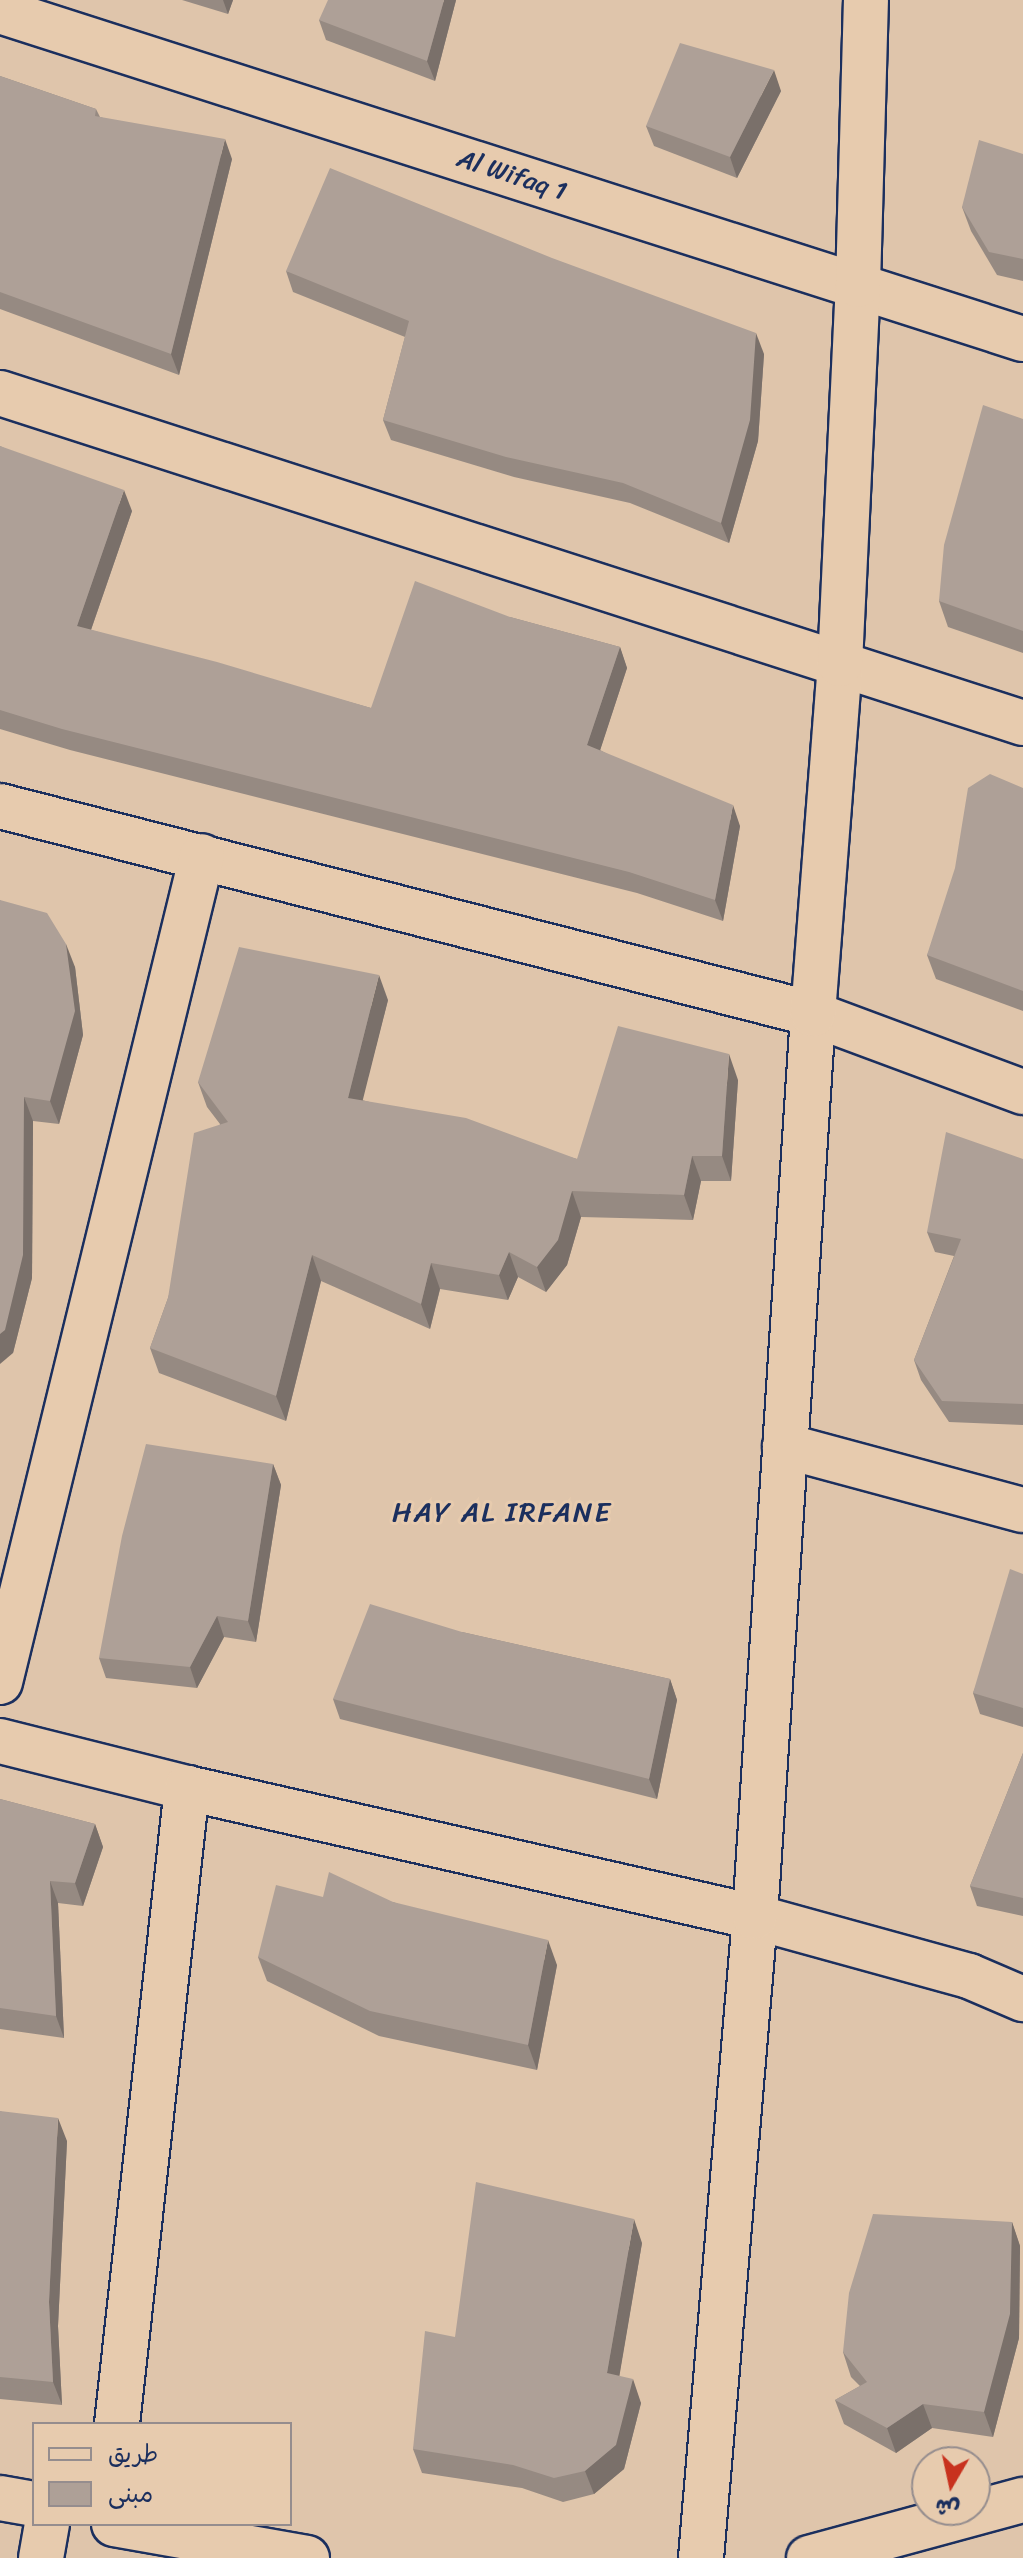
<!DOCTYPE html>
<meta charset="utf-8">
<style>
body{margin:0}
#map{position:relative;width:1023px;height:2558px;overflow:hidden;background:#dfc5ab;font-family:Sriracha,"Playpen Sans Arabic",sans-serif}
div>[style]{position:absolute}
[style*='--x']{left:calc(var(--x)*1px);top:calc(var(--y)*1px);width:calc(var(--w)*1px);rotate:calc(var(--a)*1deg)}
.roads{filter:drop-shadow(2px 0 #1b2f5e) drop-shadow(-2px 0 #1b2f5e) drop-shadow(0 2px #1b2f5e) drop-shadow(0 -2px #1b2f5e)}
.street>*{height:44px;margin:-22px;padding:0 22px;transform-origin:22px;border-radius:22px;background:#e7cbae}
.wall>*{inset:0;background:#968a82}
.shaded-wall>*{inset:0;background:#7a706a}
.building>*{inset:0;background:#aea097}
span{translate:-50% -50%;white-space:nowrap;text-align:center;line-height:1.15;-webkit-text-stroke:6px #e7cbae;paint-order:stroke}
.street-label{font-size:26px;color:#1b2f5e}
.neighbourhood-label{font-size:28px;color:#1b2f5e;letter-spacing:2px}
.legend{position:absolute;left:32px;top:2422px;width:260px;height:104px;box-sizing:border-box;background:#e7cbae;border:2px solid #958d8e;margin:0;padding:10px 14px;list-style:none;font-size:24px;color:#1b2f5e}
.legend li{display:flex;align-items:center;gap:16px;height:40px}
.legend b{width:40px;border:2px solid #958d8e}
.north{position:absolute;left:911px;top:2446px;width:80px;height:80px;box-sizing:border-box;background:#e7cbae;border:2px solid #958d8e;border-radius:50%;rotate:189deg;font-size:22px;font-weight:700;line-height:32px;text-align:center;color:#1b2f5e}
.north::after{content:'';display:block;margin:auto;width:28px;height:36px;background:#c8321e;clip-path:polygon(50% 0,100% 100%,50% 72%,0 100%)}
</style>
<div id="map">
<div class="roads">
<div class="street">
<div style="--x:0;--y:11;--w:1074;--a:17.78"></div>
<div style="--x:0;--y:393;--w:1075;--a:17.88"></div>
<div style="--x:0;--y:806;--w:839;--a:14.35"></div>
<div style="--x:813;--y:1014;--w:224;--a:20.4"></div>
<div style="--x:785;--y:1446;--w:246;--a:15.1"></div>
<div style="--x:0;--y:1682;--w:850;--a:-76.26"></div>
<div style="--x:0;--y:1741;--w:193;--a:14.1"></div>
<div style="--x:187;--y:1788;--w:582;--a:12.8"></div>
<div style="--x:755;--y:1917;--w:222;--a:15.4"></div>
<div style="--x:969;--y:1976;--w:59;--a:23.1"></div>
<div style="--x:117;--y:2424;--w:640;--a:-83.72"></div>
<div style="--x:0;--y:2498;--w:35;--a:10"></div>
<div style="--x:114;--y:2524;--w:196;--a:10"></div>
<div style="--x:41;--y:2558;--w:35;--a:-80"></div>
<div style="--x:701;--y:2558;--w:643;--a:-85.18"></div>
<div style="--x:755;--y:1917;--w:905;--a:-86.32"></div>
<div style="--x:813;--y:1014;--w:351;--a:-85.6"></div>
<div style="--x:840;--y:664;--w:379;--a:-87.3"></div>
<div style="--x:858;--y:285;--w:285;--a:-88.4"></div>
<div style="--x:809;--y:2558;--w:222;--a:-15.2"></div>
</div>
</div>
<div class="wall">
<div style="clip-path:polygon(182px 0,233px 0,228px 14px)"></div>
<div style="clip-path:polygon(456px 0,435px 81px,326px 40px,319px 20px)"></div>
<div style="clip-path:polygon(0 76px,96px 109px,100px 117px,232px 159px,179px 375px,0 309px)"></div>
<div style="clip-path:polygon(781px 91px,737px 178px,654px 146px,646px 126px)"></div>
<div style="clip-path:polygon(1023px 154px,1023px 281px,997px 275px,971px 231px,962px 207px)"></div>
<div style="clip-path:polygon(286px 271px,764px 354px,758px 441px,729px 543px,630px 503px,514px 477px,391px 440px,383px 420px,405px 337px,293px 292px)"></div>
<div style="clip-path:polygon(1023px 419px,1023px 653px,948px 627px,939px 601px)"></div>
<div style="clip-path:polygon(0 446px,132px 511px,91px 630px,371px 708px,510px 617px,620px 647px,627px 668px,600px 750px,740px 826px,723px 921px,637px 893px,70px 750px,0 729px)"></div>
<div style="clip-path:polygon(1023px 788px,1023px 1011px,936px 979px,927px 955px)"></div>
<div style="clip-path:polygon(0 900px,75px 967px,83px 1035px,59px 1124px,33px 1121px,32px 1278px,13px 1353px)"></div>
<div style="clip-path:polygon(388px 1000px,362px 1100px,577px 1159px,738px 1080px,731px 1181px,701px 1181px,693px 1220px,581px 1217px,567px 1265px,546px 1292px,518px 1277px,508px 1300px,440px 1289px,430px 1329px,321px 1281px,286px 1421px,159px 1373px,150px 1348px,168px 1298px,220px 1124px,207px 1107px,198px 1082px)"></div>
<div style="clip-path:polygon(1023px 1159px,1023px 1425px,949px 1422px,921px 1380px,914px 1360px,954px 1256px,935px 1252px,927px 1232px)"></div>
<div style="clip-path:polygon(273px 1464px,281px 1485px,256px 1642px,224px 1637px,197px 1688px,106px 1678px,99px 1658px)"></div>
<div style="clip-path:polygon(1023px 1574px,1023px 1727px,980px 1714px,973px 1693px)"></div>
<div style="clip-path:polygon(462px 1632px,670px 1679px,677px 1700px,657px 1799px,340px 1719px,333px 1699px)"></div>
<div style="clip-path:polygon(1023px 1753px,1023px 1916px,977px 1906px,970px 1886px)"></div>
<div style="clip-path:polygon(0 1799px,95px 1824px,103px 1847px,83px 1906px,58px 1903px,64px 2038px,0 2029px)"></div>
<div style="clip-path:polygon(323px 1897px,393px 1902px,557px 1965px,537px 2070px,379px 2036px,267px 1981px,258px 1957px)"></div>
<div style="clip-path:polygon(0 2111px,67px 2141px,58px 2326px,62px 2405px,0 2399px)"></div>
<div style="clip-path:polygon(1012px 2222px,1020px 2246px,1019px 2338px,993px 2437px,932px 2428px,896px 2453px,844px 2424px,835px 2400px,860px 2386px,851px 2377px,843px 2352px)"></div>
<div style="clip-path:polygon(642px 2243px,619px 2376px,641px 2403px,624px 2469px,594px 2494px,563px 2502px,522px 2488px,422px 2473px,413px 2449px,455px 2337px)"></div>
</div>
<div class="shaded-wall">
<div style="clip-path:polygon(223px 0,233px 0,228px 14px)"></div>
<div style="clip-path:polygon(444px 0,456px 0,435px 81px,427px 61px)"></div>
<div style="clip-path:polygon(774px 70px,781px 91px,737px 178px,730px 157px)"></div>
<div style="clip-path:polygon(225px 139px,232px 159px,179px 375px,171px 354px)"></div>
<div style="clip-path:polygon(756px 333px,764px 354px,758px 441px,729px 543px,721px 523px)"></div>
<div style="clip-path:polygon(124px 490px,132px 511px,85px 647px,77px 626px)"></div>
<div style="clip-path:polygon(620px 647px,627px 668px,595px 766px,587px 745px)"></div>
<div style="clip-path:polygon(733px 805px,740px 826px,723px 921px,715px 900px)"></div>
<div style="clip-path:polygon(66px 944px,75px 967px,83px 1035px,59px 1124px,50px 1101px)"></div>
<div style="clip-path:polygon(379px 975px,388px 1000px,357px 1123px,348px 1098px)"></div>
<div style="clip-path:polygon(729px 1054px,738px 1080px,731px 1181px,722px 1156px)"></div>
<div style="clip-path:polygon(24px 1097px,33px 1121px,32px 1278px,13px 1353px,0 1364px,0 1334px)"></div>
<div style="clip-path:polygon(692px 1156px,701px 1181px,693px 1220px,684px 1195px)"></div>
<div style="clip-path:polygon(572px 1191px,581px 1217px,567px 1265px,546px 1292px,537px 1267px)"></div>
<div style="clip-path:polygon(509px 1252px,518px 1277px,508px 1300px,499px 1275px)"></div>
<div style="clip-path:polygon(312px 1255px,321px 1281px,286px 1421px,276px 1396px)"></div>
<div style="clip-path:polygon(431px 1263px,440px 1289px,430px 1329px,421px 1304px)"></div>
<div style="clip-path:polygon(273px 1464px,281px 1485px,256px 1642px,248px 1621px)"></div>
<div style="clip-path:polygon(217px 1616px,224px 1637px,197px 1688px,190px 1667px)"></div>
<div style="clip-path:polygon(670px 1679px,677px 1700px,657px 1799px,649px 1779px)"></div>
<div style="clip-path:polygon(95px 1824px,103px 1847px,83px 1906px,75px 1883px)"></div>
<div style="clip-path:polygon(50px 1881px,58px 1903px,64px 2038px,56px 2016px)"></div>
<div style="clip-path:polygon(548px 1940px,557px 1965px,537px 2070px,528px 2045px)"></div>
<div style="clip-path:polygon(58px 2118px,67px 2141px,58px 2326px,62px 2405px,53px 2382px,49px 2302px)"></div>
<div style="clip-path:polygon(634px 2219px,642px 2243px,616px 2396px,607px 2373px)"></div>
<div style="clip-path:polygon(1012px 2222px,1020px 2246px,1019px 2338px,993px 2437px,984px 2412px)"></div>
<div style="clip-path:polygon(633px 2379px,641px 2403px,624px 2469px,594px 2494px,585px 2471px)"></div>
<div style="clip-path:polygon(923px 2404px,932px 2428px,896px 2453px,887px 2428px)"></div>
</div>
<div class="building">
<div style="clip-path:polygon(328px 0,444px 0,427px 61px,319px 20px)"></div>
<div style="clip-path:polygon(680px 43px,774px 70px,730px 157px,646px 126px)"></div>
<div style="clip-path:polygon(0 76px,96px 109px,95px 116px,225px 139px,171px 354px,0 292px)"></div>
<div style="clip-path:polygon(979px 140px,1023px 154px,1023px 259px,989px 252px,962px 207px)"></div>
<div style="clip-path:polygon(330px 168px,552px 258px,756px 333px,750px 420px,721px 523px,623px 483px,506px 457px,383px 420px,409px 321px,286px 271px)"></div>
<div style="clip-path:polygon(983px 405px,1023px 419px,1023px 631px,939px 601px,944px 545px)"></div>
<div style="clip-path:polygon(0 446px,124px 490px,77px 626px,217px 662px,371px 708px,415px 581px,510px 617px,620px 647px,587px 745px,733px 805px,715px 900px,629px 872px,62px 729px,0 710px)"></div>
<div style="clip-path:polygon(990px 774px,1023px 788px,1023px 991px,927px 955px,955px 868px,968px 788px)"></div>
<div style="clip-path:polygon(0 900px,47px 913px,66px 944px,75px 1011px,50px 1101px,24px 1097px,23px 1255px,5px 1330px,0 1334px)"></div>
<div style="clip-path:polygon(239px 947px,379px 975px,348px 1098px,466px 1118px,577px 1159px,618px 1026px,729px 1054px,722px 1156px,692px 1156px,684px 1195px,572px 1191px,558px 1240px,537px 1267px,509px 1252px,499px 1275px,431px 1263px,421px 1304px,312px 1255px,276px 1396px,150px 1348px,168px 1298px,194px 1133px,228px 1122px,198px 1082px)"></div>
<div style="clip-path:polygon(946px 1132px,1023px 1159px,1023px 1404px,942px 1401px,914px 1360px,961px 1239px,927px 1232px)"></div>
<div style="clip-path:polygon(146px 1444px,273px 1464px,248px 1621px,217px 1616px,190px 1667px,99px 1658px,122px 1536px)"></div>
<div style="clip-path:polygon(1010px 1569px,1023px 1574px,1023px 1708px,973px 1693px)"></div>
<div style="clip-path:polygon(370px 1604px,462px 1632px,670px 1679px,649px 1779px,333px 1699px)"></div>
<div style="clip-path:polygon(1023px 1753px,1023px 1898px,970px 1886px)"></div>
<div style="clip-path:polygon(0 1799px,95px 1824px,75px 1883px,50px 1881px,56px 2016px,0 2008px)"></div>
<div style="clip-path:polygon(329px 1872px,393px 1902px,548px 1940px,528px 2045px,370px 2011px,258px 1957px,276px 1885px,323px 1897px)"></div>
<div style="clip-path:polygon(0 2111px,58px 2118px,49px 2302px,53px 2382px,0 2377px)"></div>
<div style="clip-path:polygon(476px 2182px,634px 2219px,607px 2373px,633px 2379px,616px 2445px,585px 2471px,554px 2478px,513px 2465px,413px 2449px,425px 2331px,455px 2337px)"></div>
<div style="clip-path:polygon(873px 2214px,1012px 2222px,1010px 2314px,984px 2412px,923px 2404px,887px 2428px,835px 2400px,867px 2382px,843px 2352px,849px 2293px)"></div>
</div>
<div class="street-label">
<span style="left:512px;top:175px;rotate:18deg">Al Wifaq 1</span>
</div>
<div class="neighbourhood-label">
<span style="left:502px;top:1512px">HAY AL IRFANE</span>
</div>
<ul class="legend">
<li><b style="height:10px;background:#e7cbae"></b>طريق</li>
<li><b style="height:22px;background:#aea097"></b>مبنى</li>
</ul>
<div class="north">ش</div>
</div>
